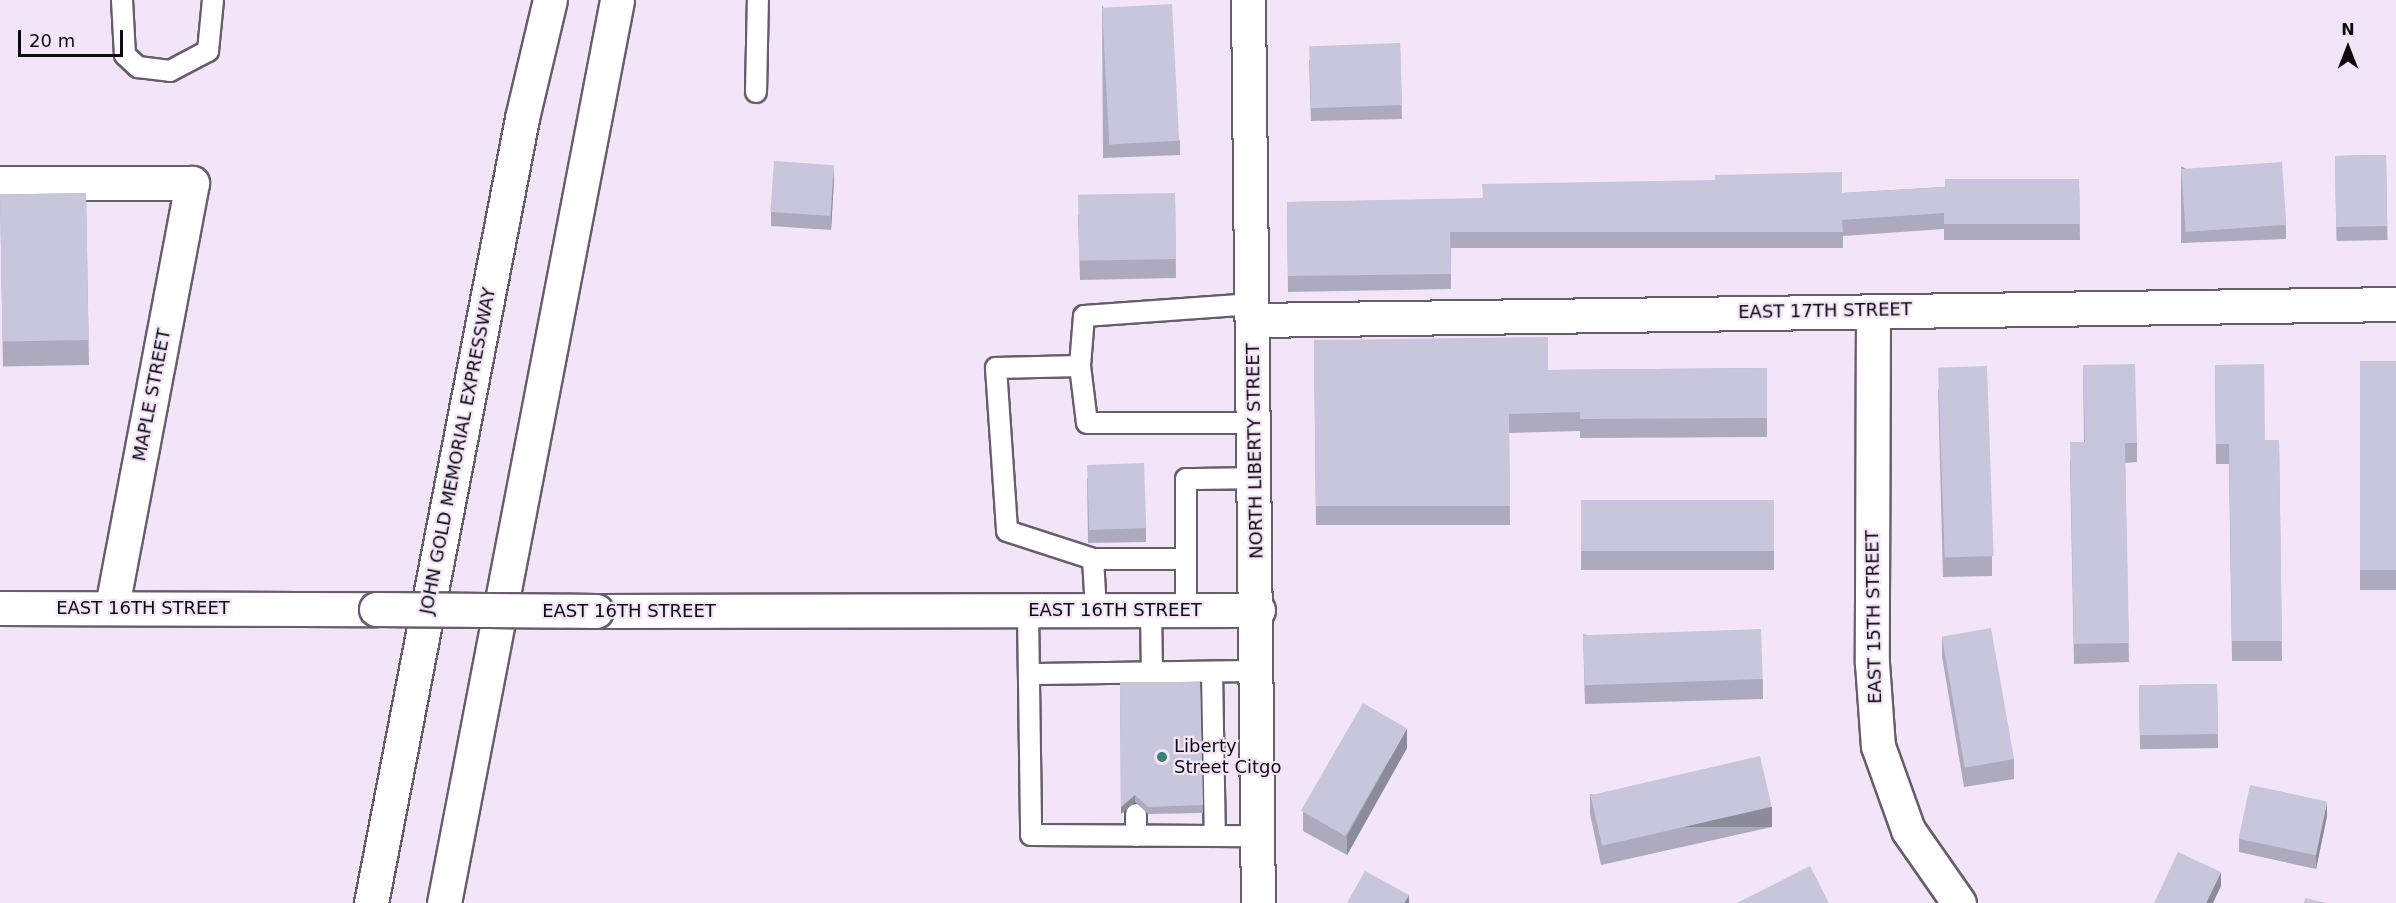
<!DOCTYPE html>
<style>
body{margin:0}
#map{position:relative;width:2396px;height:903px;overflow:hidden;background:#f3e5f8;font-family:"DejaVu Sans",sans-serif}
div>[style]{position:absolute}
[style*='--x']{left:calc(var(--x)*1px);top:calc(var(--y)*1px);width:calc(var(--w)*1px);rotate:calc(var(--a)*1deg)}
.roads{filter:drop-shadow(2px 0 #695d6d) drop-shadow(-2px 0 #695d6d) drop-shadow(0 2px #695d6d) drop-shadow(0 -2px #695d6d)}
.service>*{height:20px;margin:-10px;padding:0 10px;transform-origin:10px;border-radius:10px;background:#fff}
.minor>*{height:33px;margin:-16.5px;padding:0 16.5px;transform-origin:16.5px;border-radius:16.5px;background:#fff}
.secondary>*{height:33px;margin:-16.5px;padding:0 16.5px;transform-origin:16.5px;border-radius:16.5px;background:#fff}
.motorway>*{height:33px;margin:-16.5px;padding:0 16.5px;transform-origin:16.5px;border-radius:16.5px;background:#fff}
.bridges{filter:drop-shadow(2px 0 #695d6d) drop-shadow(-2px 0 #695d6d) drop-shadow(0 2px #695d6d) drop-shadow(0 -2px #695d6d)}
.minor-bridge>*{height:33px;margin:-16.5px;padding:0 16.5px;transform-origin:16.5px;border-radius:16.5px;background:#fff}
.wall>*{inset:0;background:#acaabc;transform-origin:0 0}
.shaded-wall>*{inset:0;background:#8c8b99;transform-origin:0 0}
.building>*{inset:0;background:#c8c6db;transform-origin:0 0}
.dots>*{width:16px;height:16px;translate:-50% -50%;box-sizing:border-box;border:3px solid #f3e5f8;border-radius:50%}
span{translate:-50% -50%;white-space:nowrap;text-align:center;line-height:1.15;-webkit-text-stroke:4.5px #f3e5f8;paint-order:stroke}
.street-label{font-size:18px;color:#0e0a10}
.poi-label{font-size:18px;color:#0e0a10}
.left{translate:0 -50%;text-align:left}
.north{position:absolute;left:2318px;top:18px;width:60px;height:60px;-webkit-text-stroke:4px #f3e5f8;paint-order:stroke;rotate:0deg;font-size:16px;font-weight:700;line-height:24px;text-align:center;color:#0e0a10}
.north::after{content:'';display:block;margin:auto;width:21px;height:27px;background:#0e0a10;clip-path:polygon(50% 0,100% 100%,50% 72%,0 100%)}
.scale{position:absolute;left:18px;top:30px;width:105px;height:27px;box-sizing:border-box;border:3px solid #0e0a10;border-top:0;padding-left:8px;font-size:18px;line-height:21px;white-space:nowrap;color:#0e0a10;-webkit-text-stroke:4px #f3e5f8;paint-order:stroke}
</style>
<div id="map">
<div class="roads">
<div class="service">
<div style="--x:122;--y:0;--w:55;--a:86.9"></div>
<div style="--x:125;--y:55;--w:18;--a:43"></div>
<div style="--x:138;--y:67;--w:32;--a:7"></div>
<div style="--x:170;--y:71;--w:43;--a:-27.8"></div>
<div style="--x:208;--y:51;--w:51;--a:-84.4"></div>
<div style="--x:756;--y:92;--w:92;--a:-88.8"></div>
<div style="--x:1253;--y:304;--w:169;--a:175.9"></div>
<div style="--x:1084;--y:316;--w:50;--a:94.6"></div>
<div style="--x:1080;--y:366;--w:57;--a:83"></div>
<div style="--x:1087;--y:423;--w:168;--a:0"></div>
<div style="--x:1080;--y:366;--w:84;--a:178.6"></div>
<div style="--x:996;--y:368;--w:163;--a:86.1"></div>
<div style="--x:1007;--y:531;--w:90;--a:18"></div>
<div style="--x:1093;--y:559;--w:51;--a:86.6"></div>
<div style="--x:1093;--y:559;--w:93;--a:0"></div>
<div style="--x:1028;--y:610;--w:225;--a:89.2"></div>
<div style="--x:1031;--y:835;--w:227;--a:0.3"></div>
<div style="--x:1151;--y:610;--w:62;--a:89.1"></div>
<div style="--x:1186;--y:610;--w:131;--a:-90"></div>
<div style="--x:1186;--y:479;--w:70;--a:-0.8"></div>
<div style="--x:1212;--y:672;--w:164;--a:89"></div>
<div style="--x:1029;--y:674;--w:229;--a:-0.8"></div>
<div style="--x:1136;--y:814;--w:22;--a:90"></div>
</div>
<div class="minor">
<div style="--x:0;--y:183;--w:192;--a:0"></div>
<div style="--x:192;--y:183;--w:431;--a:100.7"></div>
<div style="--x:1873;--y:311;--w:352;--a:90.2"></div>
<div style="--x:1872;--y:663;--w:83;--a:85.9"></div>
<div style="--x:1878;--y:746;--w:89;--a:70.3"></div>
<div style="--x:1908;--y:830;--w:89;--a:55.1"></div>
<div style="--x:1253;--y:320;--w:1143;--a:-0.8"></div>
<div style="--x:0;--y:608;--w:376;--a:0.2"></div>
<div style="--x:596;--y:611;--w:662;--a:-0.09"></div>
</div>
<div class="secondary">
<div style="--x:1248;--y:0;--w:903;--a:89.37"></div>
</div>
<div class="motorway">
<div style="--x:371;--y:903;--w:799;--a:-79.11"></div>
<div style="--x:522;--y:118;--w:121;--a:-76.7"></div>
<div style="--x:444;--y:903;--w:919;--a:-79.15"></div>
</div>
</div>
<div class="bridges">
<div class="minor-bridge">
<div style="--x:376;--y:609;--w:220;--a:0.5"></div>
</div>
</div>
<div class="wall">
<div style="clip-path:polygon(1102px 5px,1180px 141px,1180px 155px,1103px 158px)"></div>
<div style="clip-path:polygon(1400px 43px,1402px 119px,1311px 121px,1309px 60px)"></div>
<div style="left:2386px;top:155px;width:85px;height:51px;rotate:89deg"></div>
<div style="clip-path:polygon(2181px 166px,2286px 225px,2286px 239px,2181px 243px)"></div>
<div style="clip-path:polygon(834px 179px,831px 230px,771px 226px,771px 212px)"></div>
<div style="clip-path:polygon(2079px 179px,2080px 240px,1944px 240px,1944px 229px,1843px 236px,1843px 248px,1451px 248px,1451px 289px,1288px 292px,1287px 202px,1842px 193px)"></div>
<div style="left:86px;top:193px;width:172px;height:86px;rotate:89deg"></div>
<div style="clip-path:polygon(1175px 193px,1176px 278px,1080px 280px,1078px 215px)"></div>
<div style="clip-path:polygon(1314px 340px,1548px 370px,1767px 368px,1767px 437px,1580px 438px,1580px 431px,1509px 433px,1510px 525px,1316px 525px)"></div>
<div style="left:2396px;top:361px;width:229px;height:36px;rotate:90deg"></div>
<div style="clip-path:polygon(2083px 365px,2137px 443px,2137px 462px,2125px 463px,2129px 662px,2074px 664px,2070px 461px,2084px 442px)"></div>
<div style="clip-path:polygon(2215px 365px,2265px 440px,2279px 440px,2282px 661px,2232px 661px,2229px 464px,2216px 464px)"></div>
<div style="clip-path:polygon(1938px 387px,1992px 556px,1992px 576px,1943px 577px)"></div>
<div style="clip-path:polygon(1087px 478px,1146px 528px,1146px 542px,1088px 543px)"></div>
<div style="left:1774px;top:500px;width:70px;height:193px;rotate:90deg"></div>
<div style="clip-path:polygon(1583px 634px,1763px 679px,1763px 699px,1585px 704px)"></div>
<div style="clip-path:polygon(1942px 636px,2014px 759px,2014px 779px,1964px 787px,1942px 656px)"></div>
<div style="clip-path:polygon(1120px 682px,1200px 682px,1203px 813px,1148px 814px,1135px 802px,1121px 814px)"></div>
<div style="left:2217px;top:684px;width:64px;height:78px;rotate:89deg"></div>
<div style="clip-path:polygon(1407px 748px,1347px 855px,1303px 831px,1303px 812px)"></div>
<div style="clip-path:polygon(1590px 794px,1772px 827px,1601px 865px,1590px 814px)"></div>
<div style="clip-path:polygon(2327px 816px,2316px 869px,2239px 852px,2239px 839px)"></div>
</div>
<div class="shaded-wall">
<div style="clip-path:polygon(834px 165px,834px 179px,831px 230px,831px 216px)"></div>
<div style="clip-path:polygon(1407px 728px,1407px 748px,1347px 855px,1347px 836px)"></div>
<div style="clip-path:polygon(1135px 795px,1135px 802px,1121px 814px,1121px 807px)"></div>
<div style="clip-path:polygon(2327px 802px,2327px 816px,2316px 869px,2316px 855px)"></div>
<div style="left:1772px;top:807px;width:20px;height:175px;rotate:90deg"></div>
<div style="clip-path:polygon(2221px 872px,2221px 886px,2213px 903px,2206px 903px)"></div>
<div style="clip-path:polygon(1409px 895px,1409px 903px,1404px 903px)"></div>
</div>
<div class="building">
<div style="left:1172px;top:4px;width:137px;height:70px;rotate:87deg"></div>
<div style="left:1400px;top:43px;width:62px;height:91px;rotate:88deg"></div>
<div style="left:2386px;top:155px;width:71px;height:51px;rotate:89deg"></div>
<div style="left:774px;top:161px;width:60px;height:51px;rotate:4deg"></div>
<div style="left:2282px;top:162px;width:63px;height:101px;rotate:86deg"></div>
<div style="clip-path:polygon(1842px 172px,1842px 193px,1945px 187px,1945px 179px,2079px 179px,2080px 224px,1944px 224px,1944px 213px,1842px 220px,1843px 232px,1450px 232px,1451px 274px,1288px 276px,1287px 202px,1483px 198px,1482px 184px,1715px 180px,1715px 175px)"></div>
<div style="left:86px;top:193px;width:147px;height:86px;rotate:89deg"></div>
<div style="left:1175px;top:193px;width:66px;height:97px;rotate:89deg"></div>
<div style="clip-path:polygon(1548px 337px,1548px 370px,1767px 368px,1767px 418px,1580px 419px,1580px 412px,1509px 414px,1510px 506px,1316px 506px,1314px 340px)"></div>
<div style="left:2396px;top:361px;width:209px;height:36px;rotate:90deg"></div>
<div style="clip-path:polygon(2135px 364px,2137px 443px,2125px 443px,2129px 643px,2074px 644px,2070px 442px,2085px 442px,2083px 365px)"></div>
<div style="clip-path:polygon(2264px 364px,2265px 440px,2279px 440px,2282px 641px,2232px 641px,2229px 444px,2216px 444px,2215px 365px)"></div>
<div style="left:1987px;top:366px;width:190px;height:49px;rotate:88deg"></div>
<div style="left:1144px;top:463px;width:65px;height:57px;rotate:88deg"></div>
<div style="left:1774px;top:500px;width:51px;height:193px;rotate:90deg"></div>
<div style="left:1991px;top:628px;width:133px;height:50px;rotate:80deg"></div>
<div style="left:1761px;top:629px;width:50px;height:178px;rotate:88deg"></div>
<div style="clip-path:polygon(1120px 682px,1200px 682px,1203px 805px,1148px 807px,1135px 795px,1121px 807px)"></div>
<div style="left:2217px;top:684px;width:50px;height:78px;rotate:89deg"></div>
<div style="left:1363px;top:703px;width:51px;height:124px;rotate:30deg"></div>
<div style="left:1760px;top:756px;width:52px;height:174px;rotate:77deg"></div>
<div style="left:2250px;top:785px;width:79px;height:55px;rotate:12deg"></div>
<div style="clip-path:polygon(2178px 852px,2221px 872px,2206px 903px,2154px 903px)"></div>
<div style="clip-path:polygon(1810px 866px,1829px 903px,1737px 903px)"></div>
<div style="clip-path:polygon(1365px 871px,1409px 895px,1404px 903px,1347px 903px)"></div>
<div style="clip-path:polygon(2305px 898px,2326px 903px,2304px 903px)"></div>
</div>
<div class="dots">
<div style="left:1162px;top:757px;background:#3b8075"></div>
</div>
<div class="street-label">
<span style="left:1825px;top:311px;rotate:-1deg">EAST 17TH STREET</span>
<span style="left:152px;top:395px;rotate:-79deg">MAPLE STREET</span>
<span style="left:458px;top:451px;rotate:-79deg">JOHN GOLD MEMORIAL EXPRESSWAY</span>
<span style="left:1255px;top:451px;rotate:-91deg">NORTH LIBERTY STREET</span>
<span style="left:143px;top:608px">EAST 16TH STREET</span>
<span style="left:1115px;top:610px">EAST 16TH STREET</span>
<span style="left:629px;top:611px">EAST 16TH STREET</span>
<span style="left:1874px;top:617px;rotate:-91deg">EAST 15TH STREET</span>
</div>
<div class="poi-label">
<span class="left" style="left:1174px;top:757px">Liberty<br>Street Citgo</span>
</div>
<div class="north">N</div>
<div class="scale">20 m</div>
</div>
